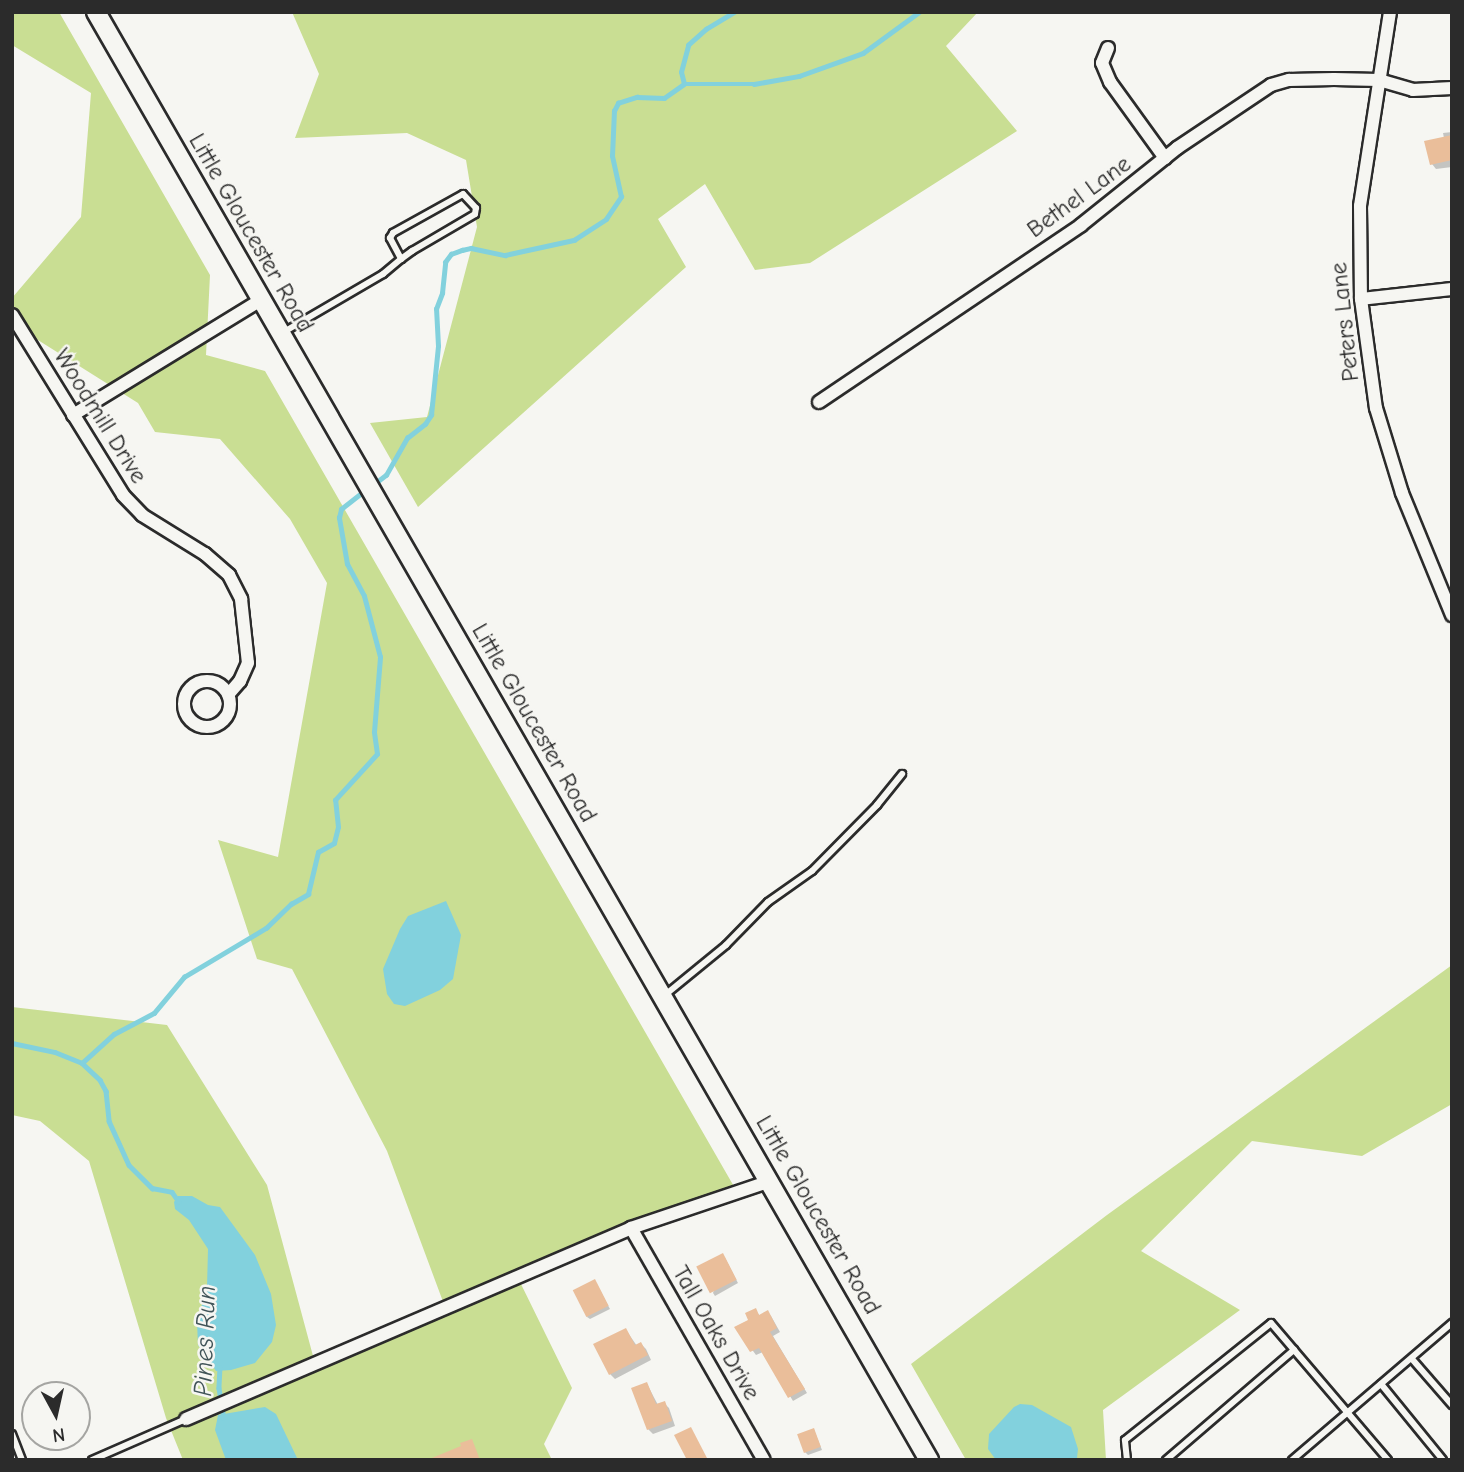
<!DOCTYPE html>
<style>
body{margin:0}
#map{position:relative;width:1464px;height:1472px;overflow:hidden;background:#f6f6f2;font-family:"Comic Neue",sans-serif}
div>[style]{position:absolute}
[style*='--x']{left:calc(var(--x)*1px);top:calc(var(--y)*1px);width:calc(var(--w)*1px);rotate:calc(var(--a)*1deg)}
.green>*{inset:0;background:#c9de93}
.water>*{inset:0;background:#82d1dd}
.shadow>*{inset:0;background:#0003}
.stream>*{height:4.5px;margin:-2.25px;padding:0 2.25px;transform-origin:2.25px;border-radius:2.25px;background:#82d1dd}
.building>*{inset:0;background:#eabe9a;transform-origin:0 0}
.roads{filter:drop-shadow(2px 0 #2b2b2b) drop-shadow(-2px 0 #2b2b2b) drop-shadow(0 2px #2b2b2b) drop-shadow(0 -2px #2b2b2b)}
.lane>*{height:6px;margin:-3px;padding:0 3px;transform-origin:3px;border-radius:3px;background:#f6f6f2}
.street>*{height:12px;margin:-6px;padding:0 6px;transform-origin:6px;border-radius:6px;background:#f6f6f2}
.street>.ring{margin:-6px;padding:0;box-sizing:content-box;background:none;border:12px solid #f6f6f2;border-radius:50%}
.secondary>*{height:18px;margin:-9px;padding:0 9px;transform-origin:9px;border-radius:9px;background:#f6f6f2}
span{translate:-50% -50%;white-space:nowrap;text-align:center;line-height:1.15;-webkit-text-stroke:5px #f6f6f2;paint-order:stroke}
.street-label{font-size:24px;color:#2b2b2b}
.water-label{font-size:26px;color:#415458;font-style:italic}
.frame{position:absolute;inset:0;border:14px solid #2b2b2b;pointer-events:none}
.north{position:absolute;left:21px;top:1381px;width:70px;height:70px;box-sizing:border-box;background:#f6f6f2;border:2px solid #a5a5a2;border-radius:50%;rotate:172deg;font-size:19px;font-weight:700;line-height:28px;text-align:center;color:#2b2b2b}
.north::after{content:'';display:block;margin:auto;width:24px;height:32px;background:#2b2b2b;clip-path:polygon(50% 0,100% 100%,50% 72%,0 100%)}
</style>
<div id="map">
<div class="green">
<div style="clip-path:polygon(12px 12px,59px 12px,210px 275px,206px 355px,265px 371px,736px 1190px,518px 1278px,572px 1388px,544px 1444px,552px 1460px,183px 1460px,166px 1418px,89px 1161px,40px 1121px,12px 1115px,12px 1007px,167px 1025px,267px 1185px,316px 1367px,445px 1307px,387px 1151px,292px 969px,257px 959px,218px 840px,278px 857px,327px 583px,290px 519px,220px 439px,155px 432px,138px 403px,22px 330px,12px 316px,12px 298px,81px 217px,91px 93px,12px 45px)"></div>
<div style="clip-path:polygon(292px 12px,978px 12px,946px 46px,1017px 131px,810px 263px,755px 270px,705px 184px,658px 219px,686px 267px,418px 507px,370px 423px,427px 417px,477px 227px,466px 160px,407px 133px,295px 138px,319px 74px)"></div>
<div style="clip-path:polygon(1452px 965px,1452px 1104px,1362px 1156px,1252px 1141px,1141px 1251px,1240px 1310px,1103px 1410px,1106px 1460px,966px 1460px,911px 1364px,1107px 1215px)"></div>
</div>
<div class="water">
<div style="clip-path:polygon(446px 901px,461px 935px,453px 979px,440px 990px,405px 1006px,394px 1004px,387px 994px,383px 969px,400px 929px,408px 916px)"></div>
<div style="clip-path:polygon(178px 1196px,192px 1196px,208px 1205px,220px 1207px,255px 1255px,271px 1294px,276px 1325px,272px 1342px,255px 1363px,231px 1370px,216px 1371px,198px 1345px,197px 1322px,207px 1287px,208px 1249px,189px 1220px,175px 1209px,174px 1202px)"></div>
<div style="clip-path:polygon(1020px 1404px,1032px 1405px,1071px 1427px,1078px 1449px,1077px 1458px,996px 1460px,988px 1449px,989px 1434px,1014px 1407px)"></div>
<div style="clip-path:polygon(265px 1407px,276px 1414px,298px 1460px,226px 1460px,215px 1430px,218px 1415px)"></div>
</div>
<div class="shadow">
<div style="clip-path:polygon(1452px 132px,1452px 167px,1436px 169px,1432px 164px,1444px 138px,1443px 133px)"></div>
<div style="clip-path:polygon(725px 1258px,738px 1283px,715px 1296px,713px 1293px)"></div>
<div style="clip-path:polygon(595px 1281px,610px 1309px,590px 1319px,587px 1317px)"></div>
<div style="clip-path:polygon(755px 1310px,760px 1316px,767px 1312px,771px 1316px,780px 1332px,773px 1336px,807px 1393px,793px 1401px,763px 1352px,756px 1355px,736px 1328px,750px 1321px)"></div>
<div style="clip-path:polygon(626px 1330px,637px 1346px,641px 1344px,646px 1349px,651px 1360px,615px 1379px,610px 1374px)"></div>
<div style="clip-path:polygon(647px 1384px,658px 1405px,664px 1403px,669px 1408px,675px 1426px,653px 1434px,648px 1429px)"></div>
<div style="clip-path:polygon(814px 1430px,822px 1450px,808px 1455px,805px 1452px)"></div>
</div>
<div class="stream">
<div style="--x:684;--y:84;--w:12;--a:-104"></div>
<div style="--x:681;--y:72;--w:28;--a:-75"></div>
<div style="--x:688;--y:45;--w:24;--a:-42"></div>
<div style="--x:706;--y:29;--w:33;--a:-31"></div>
<div style="--x:374;--y:484;--w:15;--a:-37"></div>
<div style="--x:386;--y:475;--w:43;--a:-60.4"></div>
<div style="--x:407;--y:438;--w:23;--a:-38"></div>
<div style="--x:425;--y:424;--w:11;--a:-56"></div>
<div style="--x:431;--y:415;--w:69;--a:-84.2"></div>
<div style="--x:438;--y:346;--w:37;--a:-93"></div>
<div style="--x:436;--y:309;--w:17;--a:-69"></div>
<div style="--x:442;--y:293;--w:31;--a:-84"></div>
<div style="--x:445;--y:262;--w:10;--a:-53"></div>
<div style="--x:451;--y:254;--w:12;--a:-20"></div>
<div style="--x:462;--y:250;--w:9;--a:-13"></div>
<div style="--x:471;--y:248;--w:35;--a:12"></div>
<div style="--x:505;--y:255;--w:71;--a:-12.3"></div>
<div style="--x:574;--y:240;--w:38;--a:-33"></div>
<div style="--x:606;--y:219;--w:27;--a:-56"></div>
<div style="--x:621;--y:197;--w:42;--a:-102.4"></div>
<div style="--x:612;--y:156;--w:45;--a:-87.5"></div>
<div style="--x:614;--y:111;--w:9;--a:-63"></div>
<div style="--x:618;--y:103;--w:20;--a:-18"></div>
<div style="--x:637;--y:97;--w:27;--a:2"></div>
<div style="--x:664;--y:98;--w:24;--a:-35"></div>
<div style="--x:684;--y:84;--w:70;--a:0"></div>
<div style="--x:754;--y:84;--w:46;--a:-10.1"></div>
<div style="--x:799;--y:76;--w:68;--a:-19.8"></div>
<div style="--x:863;--y:53;--w:69;--a:-36.2"></div>
<div style="--x:12;--y:1043;--w:44;--a:11.8"></div>
<div style="--x:55;--y:1052;--w:29;--a:22"></div>
<div style="--x:82;--y:1063;--w:25;--a:43"></div>
<div style="--x:100;--y:1080;--w:13;--a:61"></div>
<div style="--x:106;--y:1091;--w:30;--a:84"></div>
<div style="--x:109;--y:1121;--w:48;--a:65.6"></div>
<div style="--x:129;--y:1165;--w:33;--a:45"></div>
<div style="--x:152;--y:1188;--w:20;--a:11"></div>
<div style="--x:172;--y:1192;--w:12;--a:55"></div>
<div style="--x:82;--y:1063;--w:43;--a:-42.2"></div>
<div style="--x:114;--y:1034;--w:45;--a:-27.7"></div>
<div style="--x:154;--y:1013;--w:47;--a:-50.2"></div>
<div style="--x:184;--y:977;--w:96;--a:-30.9"></div>
<div style="--x:266;--y:928;--w:35;--a:-44"></div>
<div style="--x:291;--y:904;--w:20;--a:-30"></div>
<div style="--x:308;--y:894;--w:43;--a:-76.6"></div>
<div style="--x:318;--y:852;--w:18;--a:-29"></div>
<div style="--x:334;--y:843;--w:16;--a:-76"></div>
<div style="--x:338;--y:827;--w:27;--a:-96"></div>
<div style="--x:335;--y:800;--w:62;--a:-47.6"></div>
<div style="--x:377;--y:754;--w:22;--a:-98"></div>
<div style="--x:374;--y:732;--w:75;--a:-85.4"></div>
<div style="--x:380;--y:657;--w:63;--a:-104.7"></div>
<div style="--x:364;--y:596;--w:36;--a:-118"></div>
<div style="--x:347;--y:564;--w:47;--a:-99.9"></div>
<div style="--x:339;--y:518;--w:9;--a:-77"></div>
<div style="--x:341;--y:509;--w:33;--a:-38"></div>
<div style="--x:220;--y:1367;--w:21;--a:93"></div>
<div style="--x:219;--y:1388;--w:30;--a:81"></div>
</div>
<div class="building">
<div style="clip-path:polygon(1452px 135px,1452px 160px,1430px 165px,1424px 141px)"></div>
<div style="left:723px;top:1253px;width:30px;height:30px;rotate:63deg"></div>
<div style="left:595px;top:1279px;width:30px;height:25px;rotate:63deg"></div>
<div style="clip-path:polygon(756px 1308px,759px 1315px,768px 1310px,777px 1328px,770px 1332px,805px 1389px,788px 1398px,759px 1348px,750px 1352px,734px 1327px,748px 1320px,745px 1313px)"></div>
<div style="clip-path:polygon(626px 1328px,635px 1345px,641px 1342px,648px 1355px,609px 1375px,593px 1344px)"></div>
<div style="clip-path:polygon(647px 1382px,656px 1404px,665px 1401px,672px 1421px,647px 1430px,631px 1388px)"></div>
<div style="clip-path:polygon(691px 1427px,708px 1460px,687px 1460px,674px 1435px)"></div>
<div style="left:814px;top:1428px;width:20px;height:18px;rotate:70deg"></div>
<div style="clip-path:polygon(472px 1439px,480px 1460px,427px 1460px,461px 1446px,460px 1443px)"></div>
</div>
<div class="roads">
<div class="lane">
<div style="--x:282;--y:333;--w:117;--a:-30.3"></div>
<div style="--x:383;--y:274;--w:23;--a:-40"></div>
<div style="--x:401;--y:259;--w:14;--a:-36"></div>
<div style="--x:412;--y:251;--w:73;--a:-30.4"></div>
<div style="--x:475;--y:214;--w:6;--a:-81"></div>
<div style="--x:476;--y:208;--w:19;--a:-133"></div>
<div style="--x:463;--y:194;--w:80;--a:150.9"></div>
<div style="--x:393;--y:233;--w:6;--a:121"></div>
<div style="--x:390;--y:238;--w:24;--a:62"></div>
<div style="--x:665;--y:995;--w:79;--a:-39.3"></div>
<div style="--x:726;--y:945;--w:60;--a:-45.7"></div>
<div style="--x:768;--y:902;--w:54;--a:-35.2"></div>
<div style="--x:812;--y:871;--w:93;--a:-45.4"></div>
<div style="--x:877;--y:805;--w:40;--a:-51"></div>
<div style="--x:1412;--y:1359;--w:61;--a:49"></div>
<div style="--x:1381;--y:1384;--w:98;--a:50.8"></div>
<div style="--x:12;--y:1434;--w:28;--a:69"></div>
<div style="--x:92;--y:1460;--w:103;--a:-23.6"></div>
<div style="--x:1127;--y:1460;--w:20;--a:-96"></div>
<div style="--x:1125;--y:1440;--w:187;--a:-38.7"></div>
<div style="--x:1271;--y:1323;--w:180;--a:49.5"></div>
<div style="--x:1166;--y:1460;--w:169;--a:-40.7"></div>
<div style="--x:1292;--y:1460;--w:211;--a:-40.6"></div>
</div>
<div class="street">
<div style="--x:1390;--y:12;--w:196;--a:98.8"></div>
<div style="--x:1360;--y:206;--w:93;--a:89.4"></div>
<div style="--x:1361;--y:299;--w:110;--a:82.2"></div>
<div style="--x:1376;--y:408;--w:89;--a:73"></div>
<div style="--x:1402;--y:493;--w:132;--a:67.7"></div>
<div style="--x:1108;--y:48;--w:16;--a:112"></div>
<div style="--x:1102;--y:63;--w:21;--a:67"></div>
<div style="--x:1110;--y:82;--w:94;--a:54.1"></div>
<div style="--x:1361;--y:299;--w:92;--a:-6.3"></div>
<div style="--x:12;--y:315;--w:211;--a:58.3"></div>
<div style="--x:123;--y:495;--w:28;--a:46"></div>
<div style="--x:142;--y:515;--w:74;--a:31.8"></div>
<div style="--x:205;--y:554;--w:32;--a:41"></div>
<div style="--x:229;--y:575;--w:27;--a:63"></div>
<div style="--x:241;--y:599;--w:64;--a:83.8"></div>
<div style="--x:248;--y:663;--w:20;--a:114"></div>
<div style="--x:240;--y:681;--w:18;--a:131"></div>
<div style="--x:819;--y:402;--w:316;--a:-34"></div>
<div style="--x:1081;--y:225;--w:123;--a:-38.7"></div>
<div style="--x:1177;--y:148;--w:113;--a:-33.8"></div>
<div style="--x:1271;--y:85;--w:19;--a:-16"></div>
<div style="--x:1289;--y:80;--w:45;--a:-1.3"></div>
<div style="--x:1334;--y:79;--w:45;--a:1.3"></div>
<div style="--x:1379;--y:80;--w:35;--a:16"></div>
<div style="--x:1413;--y:90;--w:39;--a:-3"></div>
<div style="--x:73;--y:415;--w:220;--a:-31.5"></div>
<div class="ring" style="left:184px;top:681px;width:34px;height:34px"></div>
<div style="--x:631;--y:1228;--w:267;--a:60.2"></div>
<div style="--x:186;--y:1419;--w:484;--a:-23.2"></div>
<div style="--x:631;--y:1228;--w:148;--a:-18.6"></div>
</div>
<div class="secondary">
<div style="--x:96;--y:12;--w:1671;--a:60.09"></div>
</div>
</div>
<div class="street-label">
<span style="left:1079px;top:197px;rotate:-36deg">Bethel Lane</span>
<span style="left:251px;top:233px;rotate:60deg">Little Gloucester Road</span>
<span style="left:1345px;top:322px;rotate:-96deg">Peters Lane</span>
<span style="left:100px;top:416px;rotate:58deg">Woodmill Drive</span>
<span style="left:534px;top:723px;rotate:60deg">Little Gloucester Road</span>
<span style="left:818px;top:1215px;rotate:60deg">Little Gloucester Road</span>
<span style="left:716px;top:1333px;rotate:60deg">Tall Oaks Drive</span>
</div>
<div class="water-label">
<span style="left:206px;top:1341px;rotate:-88deg">Pines Run</span>
</div>
<div class="frame"></div>
<div class="north">N</div>
</div>
